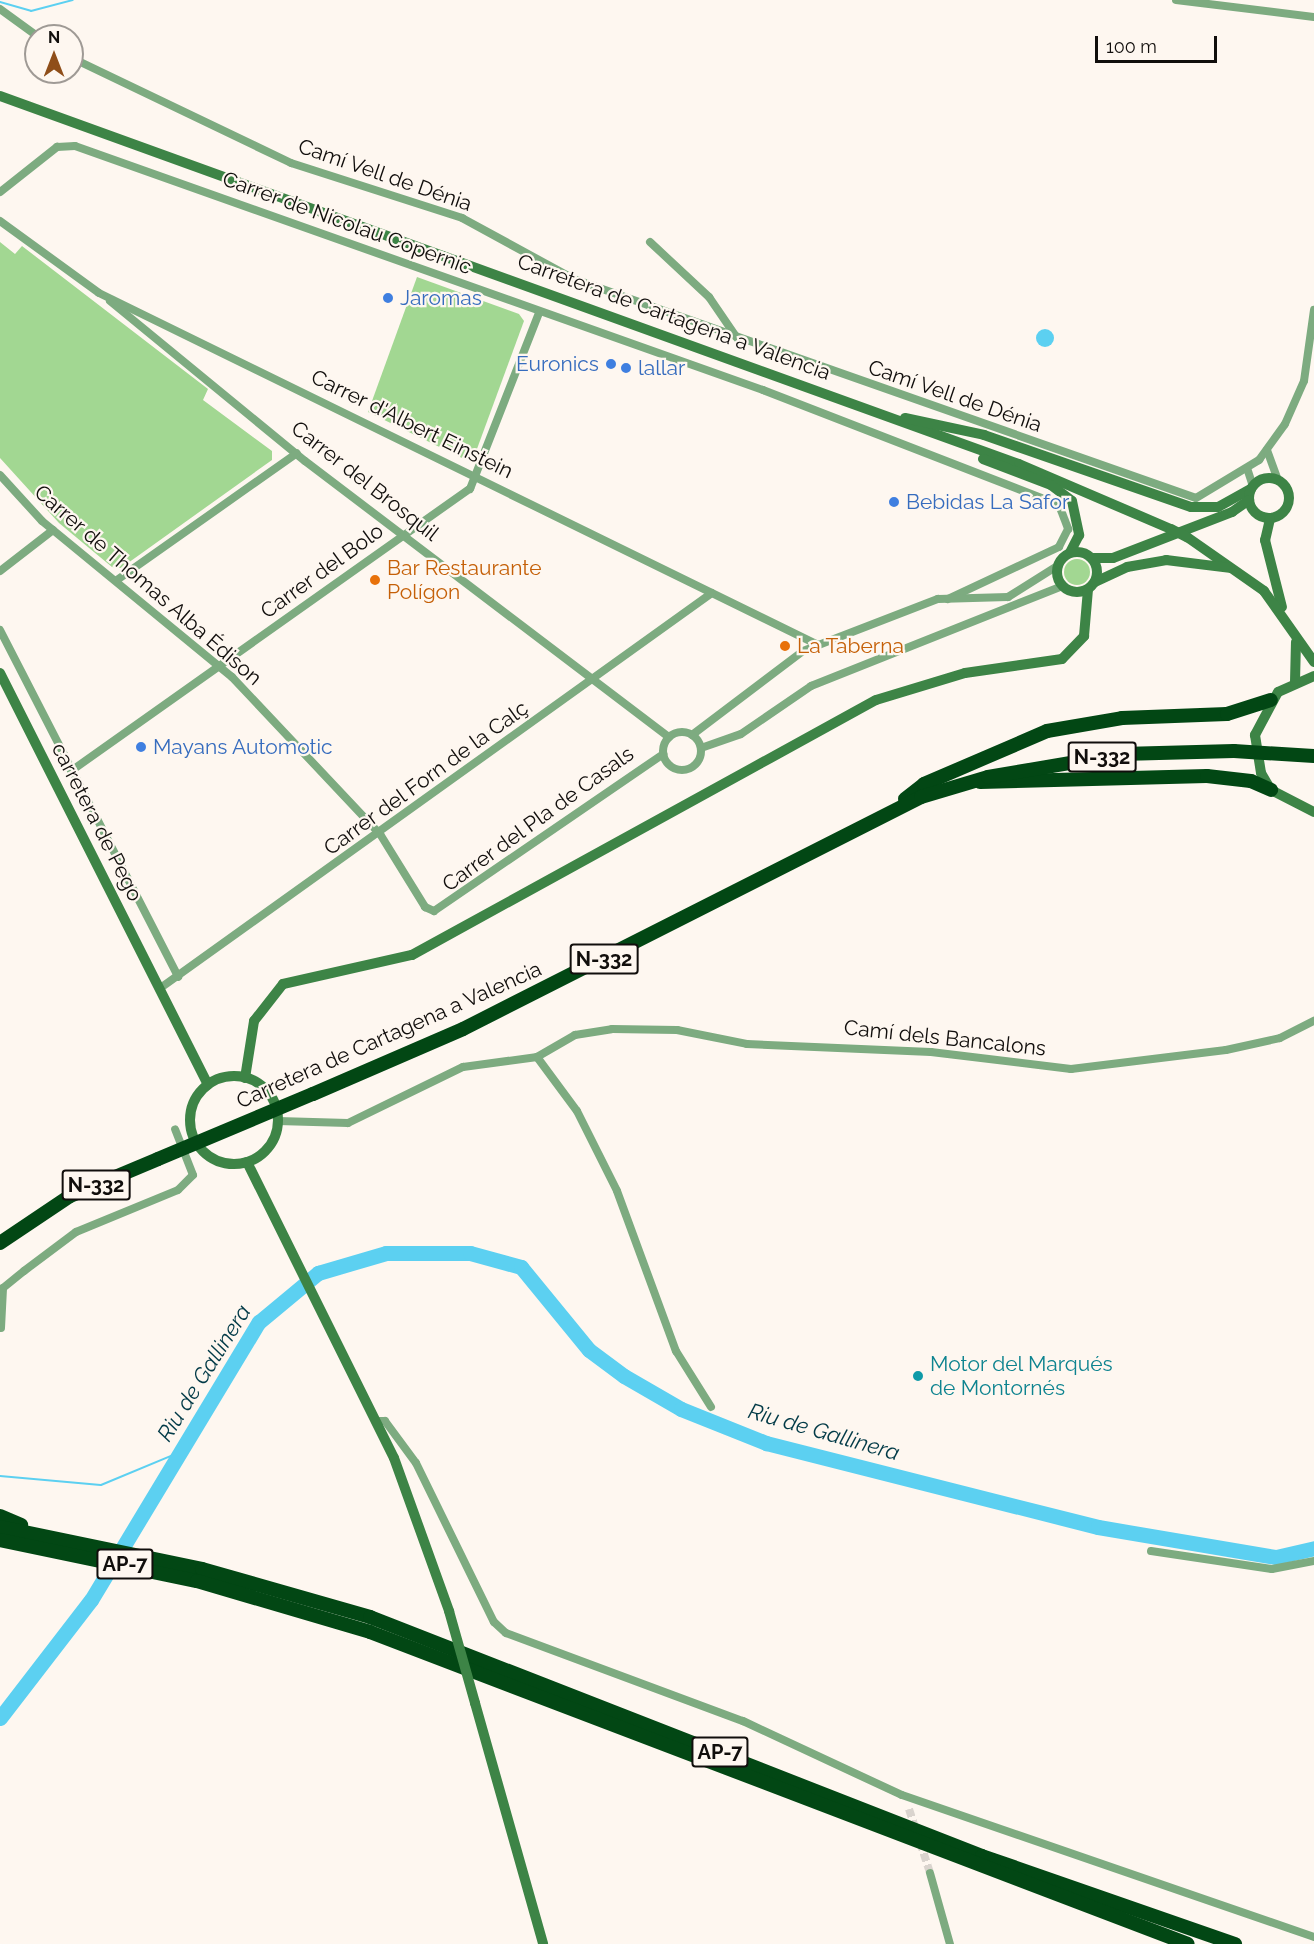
<!DOCTYPE html>
<meta charset="utf-8">
<style>
body{margin:0}
#map{position:relative;width:1314px;height:1944px;overflow:hidden;background:#fef7f0;font-family:Raleway,sans-serif}
div>[style]{position:absolute}
[style*='--x']{left:calc(var(--x)*1px);top:calc(var(--y)*1px);width:calc(var(--w)*1px);rotate:calc(var(--a)*1deg)}
.green>*{inset:0;background:#a2d792}
.round{border-radius:50%}
.water>*{inset:0;background:#5cd0f1}
.stream>*{height:2px;margin:-1px;padding:0 1px;transform-origin:1px;border-radius:1px;background:#5cd0f1}
.river>*{height:15px;margin:-7.5px;padding:0 7.5px;transform-origin:7.5px;border-radius:7.5px;background:#5cd0f1}
.street-tunnel>*{height:8px;margin-top:-4px;transform-origin:0;background:repeating-linear-gradient(90deg,#dad4ce 0 8px,transparent 0 12px)}
.street>*{height:8px;margin:-4px;padding:0 4px;transform-origin:4px;border-radius:4px;background:#7dab80}
.street>.ring{margin:-4px;padding:0;box-sizing:content-box;background:none;border:8px solid #7dab80;border-radius:50%}
.secondary>*{height:10px;margin:-5px;padding:0 5px;transform-origin:5px;border-radius:5px;background:#3d8446}
.secondary>.ring{margin:-5px;padding:0;box-sizing:content-box;background:none;border:10px solid #3d8446;border-radius:50%}
.highway>*{height:14px;margin:-7px;padding:0 7px;transform-origin:7px;border-radius:7px;background:#024714}
.secondary-bridge>*{height:10px;margin:-5px;padding:0 5px;transform-origin:5px;border-radius:5px;background:#3d8446}
.highway-bridge>*{height:14px;margin:-7px;padding:0 7px;transform-origin:7px;border-radius:7px;background:#024714}
.dots>*{width:16px;height:16px;translate:-50% -50%;box-sizing:border-box;border:3px solid #fef7f0;border-radius:50%}
span{translate:-50% -50%;white-space:nowrap;text-align:center;line-height:1.15;-webkit-text-stroke:4.5px #fef7f0;paint-order:stroke}
.shield-label span{padding:2px 4px;background:#fef7f0;border:2px solid;border-radius:4px;-webkit-text-stroke-width:0}
.shield-label{font-size:20px;color:#110e0c;font-weight:700}
.street-label{font-size:21px;color:#110e0c}
.shop-label{font-size:21px;color:#366cbe}
.left{translate:0 -50%;text-align:left}
.right{translate:-100% -50%;text-align:right}
.food-label{font-size:21px;color:#c56008}
.culture-label{font-size:21px;color:#0d838f}
.water-label{font-size:22px;color:#023a47;font-style:italic}
.north{position:absolute;left:24px;top:24px;width:60px;height:60px;box-sizing:border-box;background:#fef7f0;border:2px solid #9f9a95;border-radius:50%;rotate:0deg;font-size:16px;font-weight:700;line-height:24px;text-align:center;color:#110e0c}
.north::after{content:'';display:block;margin:auto;width:21px;height:27px;background:#8f4e19;clip-path:polygon(50% 0,100% 100%,50% 72%,0 100%)}
.scale{position:absolute;left:1095px;top:36px;width:122px;height:27px;box-sizing:border-box;border:3px solid #110e0c;border-top:0;padding-left:8px;font-size:18px;line-height:21px;white-space:nowrap;color:#110e0c;-webkit-text-stroke:4px #fef7f0;paint-order:stroke}
</style>
<div id="map">
<div class="green">
<div style="clip-path:polygon(0 242px,15px 254px,22px 246px,208px 389px,203px 400px,272px 451px,272px 460px,121px 568px,112px 567px,59px 523px,0 458px)"></div>
<div style="clip-path:polygon(417px 277px,519px 314px,524px 321px,474px 457px,466px 460px,368px 412px)"></div>
<div class="round" style="left:1064px;top:559px;width:26px;height:26px"></div>
</div>
<div class="water">
<div class="round" style="left:1036px;top:329px;width:18px;height:18px"></div>
</div>
<div class="stream">
<div style="--x:0;--y:2;--w:32;--a:16"></div>
<div style="--x:31;--y:11;--w:43;--a:-14.7"></div>
<div style="--x:0;--y:1476;--w:101;--a:5.1"></div>
<div style="--x:101;--y:1485;--w:83;--a:-22.6"></div>
</div>
<div class="river">
<div style="--x:0;--y:1718;--w:149;--a:-52.4"></div>
<div style="--x:91;--y:1600;--w:325;--a:-58.9"></div>
<div style="--x:259;--y:1322;--w:77;--a:-39.7"></div>
<div style="--x:318;--y:1273;--w:71;--a:-16.4"></div>
<div style="--x:386;--y:1253;--w:84;--a:0"></div>
<div style="--x:470;--y:1253;--w:53;--a:15.4"></div>
<div style="--x:521;--y:1267;--w:107;--a:50.7"></div>
<div style="--x:589;--y:1350;--w:44;--a:36.6"></div>
<div style="--x:624;--y:1376;--w:66;--a:30.1"></div>
<div style="--x:681;--y:1409;--w:92;--a:21.8"></div>
<div style="--x:766;--y:1443;--w:342;--a:14.2"></div>
<div style="--x:1098;--y:1527;--w:181;--a:9.6"></div>
<div style="--x:1276;--y:1557;--w:39;--a:-13"></div>
</div>
<div class="street-tunnel">
<div style="--x:909;--y:1809;--w:22;--a:72"></div>
<div style="--x:920;--y:1842;--w:33;--a:72"></div>
</div>
<div class="street">
<div style="--x:1176;--y:0;--w:139;--a:7"></div>
<div style="--x:0;--y:9;--w:46;--a:36.1"></div>
<div style="--x:72;--y:58;--w:243;--a:25.6"></div>
<div style="--x:291;--y:163;--w:180;--a:17.8"></div>
<div style="--x:462;--y:218;--w:128;--a:28.6"></div>
<div style="--x:574;--y:279;--w:659;--a:19.4"></div>
<div style="--x:1196;--y:498;--w:74;--a:-31.1"></div>
<div style="--x:1259;--y:460;--w:44;--a:-54.2"></div>
<div style="--x:1285;--y:424;--w:47;--a:-66.2"></div>
<div style="--x:1304;--y:381;--w:72;--a:-82"></div>
<div style="--x:0;--y:192;--w:73;--a:-38.3"></div>
<div style="--x:57;--y:147;--w:18;--a:-3"></div>
<div style="--x:75;--y:146;--w:730;--a:19.53"></div>
<div style="--x:763;--y:390;--w:318;--a:21.2"></div>
<div style="--x:1059;--y:505;--w:26;--a:69"></div>
<div style="--x:1068;--y:529;--w:20;--a:117"></div>
<div style="--x:1059;--y:547;--w:123;--a:154.9"></div>
<div style="--x:0;--y:221;--w:122;--a:36"></div>
<div style="--x:99;--y:293;--w:801;--a:26.08"></div>
<div style="--x:650;--y:242;--w:81;--a:43"></div>
<div style="--x:709;--y:297;--w:50;--a:55.7"></div>
<div style="--x:110;--y:301;--w:252;--a:39.4"></div>
<div style="--x:305;--y:461;--w:457;--a:37.2"></div>
<div style="--x:1267;--y:450;--w:32;--a:70"></div>
<div style="--x:1247;--y:468;--w:19;--a:72"></div>
<div style="--x:0;--y:475;--w:62;--a:47.6"></div>
<div style="--x:42;--y:521;--w:246;--a:39.4"></div>
<div style="--x:232;--y:677;--w:216;--a:46.7"></div>
<div style="--x:380;--y:834;--w:86;--a:58.3"></div>
<div style="--x:425;--y:907;--w:10;--a:24"></div>
<div style="--x:434;--y:911;--w:278;--a:-34.4"></div>
<div style="--x:0;--y:571;--w:67;--a:-37.7"></div>
<div style="--x:117;--y:580;--w:220;--a:-35.2"></div>
<div style="--x:0;--y:630;--w:390;--a:62.8"></div>
<div class="ring" style="left:663px;top:732px;width:30px;height:30px"></div>
<div style="--x:692;--y:735;--w:139;--a:-37.1"></div>
<div style="--x:803;--y:651;--w:145;--a:-21.1"></div>
<div style="--x:938;--y:599;--w:70;--a:-1.6"></div>
<div style="--x:1008;--y:597;--w:58;--a:-32.3"></div>
<div style="--x:701;--y:748;--w:42;--a:-19.3"></div>
<div style="--x:741;--y:734;--w:85;--a:-34.4"></div>
<div style="--x:811;--y:686;--w:270;--a:-21.7"></div>
<div style="--x:71;--y:771;--w:489;--a:-35.3"></div>
<div style="--x:470;--y:489;--w:189;--a:-68.6"></div>
<div style="--x:159;--y:989;--w:680;--a:-35.61"></div>
<div style="--x:537;--y:1057;--w:67;--a:53.5"></div>
<div style="--x:577;--y:1111;--w:89;--a:63.4"></div>
<div style="--x:617;--y:1191;--w:171;--a:69.8"></div>
<div style="--x:676;--y:1351;--w:66;--a:58"></div>
<div style="--x:278;--y:1121;--w:70;--a:1.6"></div>
<div style="--x:348;--y:1123;--w:128;--a:-26"></div>
<div style="--x:463;--y:1067;--w:75;--a:-7.7"></div>
<div style="--x:537;--y:1057;--w:44;--a:-30.1"></div>
<div style="--x:575;--y:1035;--w:37;--a:-9"></div>
<div style="--x:612;--y:1029;--w:65;--a:0.9"></div>
<div style="--x:677;--y:1030;--w:71;--a:11.3"></div>
<div style="--x:747;--y:1044;--w:184;--a:2.5"></div>
<div style="--x:931;--y:1052;--w:141;--a:6.9"></div>
<div style="--x:1071;--y:1069;--w:156;--a:-7"></div>
<div style="--x:1226;--y:1050;--w:55;--a:-12.5"></div>
<div style="--x:1280;--y:1038;--w:38;--a:-27"></div>
<div style="--x:1;--y:1328;--w:40;--a:-87.1"></div>
<div style="--x:3;--y:1288;--w:27;--a:-39"></div>
<div style="--x:24;--y:1271;--w:65;--a:-36.9"></div>
<div style="--x:76;--y:1232;--w:110;--a:-22.4"></div>
<div style="--x:178;--y:1190;--w:21;--a:-45"></div>
<div style="--x:193;--y:1175;--w:49;--a:-111.4"></div>
<div style="--x:377;--y:1421;--w:8;--a:0"></div>
<div style="--x:385;--y:1421;--w:52;--a:53.6"></div>
<div style="--x:416;--y:1463;--w:177;--a:63.9"></div>
<div style="--x:494;--y:1622;--w:16;--a:43"></div>
<div style="--x:506;--y:1633;--w:253;--a:20.4"></div>
<div style="--x:743;--y:1721;--w:175;--a:25"></div>
<div style="--x:902;--y:1795;--w:436;--a:19"></div>
<div style="--x:1151;--y:1551;--w:122;--a:8.5"></div>
<div style="--x:1272;--y:1569;--w:43;--a:-10.8"></div>
<div style="--x:930;--y:1873;--w:74;--a:74.3"></div>
</div>
<div class="secondary">
<div style="--x:0;--y:96;--w:1083;--a:19.86"></div>
<div style="--x:1019;--y:464;--w:165;--a:23.2"></div>
<div style="--x:905;--y:418;--w:81;--a:12.1"></div>
<div style="--x:984;--y:435;--w:219;--a:19.2"></div>
<div style="--x:1191;--y:507;--w:27;--a:0"></div>
<div style="--x:1218;--y:507;--w:38;--a:-29"></div>
<div style="--x:983;--y:459;--w:73;--a:20.9"></div>
<div style="--x:1051;--y:485;--w:26;--a:37"></div>
<div style="--x:1072;--y:501;--w:35;--a:78"></div>
<div style="--x:1079;--y:535;--w:20;--a:117"></div>
<div class="ring" style="left:1249px;top:478px;width:30px;height:30px"></div>
<div style="--x:1270;--y:519;--w:22;--a:103"></div>
<div style="--x:1265;--y:540;--w:69;--a:75.8"></div>
<div style="--x:1187;--y:537;--w:94;--a:35"></div>
<div style="--x:1264;--y:591;--w:87;--a:54.8"></div>
<div class="ring" style="left:1057px;top:552px;width:30px;height:30px"></div>
<div style="--x:1092;--y:558;--w:21;--a:0"></div>
<div style="--x:1113;--y:558;--w:128;--a:-21.1"></div>
<div style="--x:1232;--y:512;--w:21;--a:-35"></div>
<div style="--x:1095;--y:582;--w:35;--a:-25"></div>
<div style="--x:1127;--y:567;--w:40;--a:-10"></div>
<div style="--x:1166;--y:560;--w:64;--a:7.1"></div>
<div style="--x:0;--y:673;--w:461;--a:63.2"></div>
<div style="--x:1314;--y:676;--w:39;--a:156"></div>
<div style="--x:1278;--y:692;--w:49;--a:118.1"></div>
<div style="--x:1255;--y:735;--w:38;--a:81"></div>
<div style="--x:1261;--y:773;--w:20;--a:60"></div>
<div style="--x:1271;--y:790;--w:48;--a:27.1"></div>
<div style="--x:1295;--y:682;--w:40;--a:-88.6"></div>
<div class="ring" style="left:190px;top:1076px;width:78px;height:78px"></div>
<div style="--x:245;--y:1078;--w:58;--a:-81"></div>
<div style="--x:254;--y:1021;--w:47;--a:-51.9"></div>
<div style="--x:283;--y:984;--w:132;--a:-12.7"></div>
<div style="--x:412;--y:955;--w:529;--a:-28.79"></div>
<div style="--x:876;--y:700;--w:93;--a:-16.9"></div>
<div style="--x:965;--y:673;--w:98;--a:-8.2"></div>
<div style="--x:1062;--y:659;--w:32;--a:-46"></div>
<div style="--x:1084;--y:636;--w:47;--a:-85.1"></div>
<div style="--x:247;--y:1162;--w:330;--a:63.6"></div>
<div style="--x:394;--y:1458;--w:163;--a:70.2"></div>
<div style="--x:475;--y:1703;--w:250;--a:74.2"></div>
</div>
<div class="highway">
<div style="--x:980;--y:782;--w:227;--a:-1.5"></div>
<div style="--x:1207;--y:776;--w:44;--a:6.5"></div>
<div style="--x:1251;--y:781;--w:22;--a:24"></div>
<div style="--x:905;--y:799;--w:24;--a:-38"></div>
<div style="--x:924;--y:784;--w:134;--a:-23.3"></div>
<div style="--x:1047;--y:731;--w:76;--a:-9.8"></div>
<div style="--x:1122;--y:718;--w:105;--a:-2.2"></div>
<div style="--x:1227;--y:714;--w:46;--a:-17.7"></div>
<div style="--x:313;--y:1094;--w:163;--a:-23.4"></div>
<div style="--x:463;--y:1029;--w:513;--a:-26.86"></div>
<div style="--x:921;--y:797;--w:70;--a:-16.6"></div>
<div style="--x:988;--y:777;--w:136;--a:-9.7"></div>
<div style="--x:1122;--y:754;--w:112;--a:-1.5"></div>
<div style="--x:0;--y:1243;--w:84;--a:-33.9"></div>
<div style="--x:70;--y:1196;--w:95;--a:-22.8"></div>
<div style="--x:0;--y:1516;--w:23;--a:23"></div>
<div style="--x:0;--y:1527;--w:206;--a:11.7"></div>
<div style="--x:202;--y:1569;--w:175;--a:15.9"></div>
<div style="--x:370;--y:1617;--w:657;--a:21.33"></div>
<div style="--x:982;--y:1856;--w:268;--a:19.2"></div>
<div style="--x:0;--y:1540;--w:201;--a:11.8"></div>
<div style="--x:197;--y:1581;--w:180;--a:16.4"></div>
<div style="--x:370;--y:1632;--w:875;--a:20.88"></div>
</div>
<div class="secondary-bridge">
<div style="--x:1171;--y:529;--w:18;--a:27"></div>
<div style="--x:449;--y:1611;--w:96;--a:74.2"></div>
</div>
<div class="highway-bridge">
<div style="--x:1234;--y:751;--w:80;--a:3.6"></div>
<div style="--x:158;--y:1159;--w:168;--a:-22.8"></div>
</div>
<div class="dots">
<div style="left:388px;top:298px;background:#3f7fe0"></div>
<div style="left:611px;top:364px;background:#3f7fe0"></div>
<div style="left:626px;top:368px;background:#3f7fe0"></div>
<div style="left:894px;top:502px;background:#3f7fe0"></div>
<div style="left:375px;top:580px;background:#e8710a"></div>
<div style="left:785px;top:646px;background:#e8710a"></div>
<div style="left:141px;top:747px;background:#3f7fe0"></div>
<div style="left:918px;top:1376px;background:#0f9aa8"></div>
</div>
<div class="shield-label">
<span style="left:1102px;top:757px">N-332</span>
<span style="left:604px;top:959px">N-332</span>
<span style="left:96px;top:1185px">N-332</span>
<span style="left:125px;top:1564px">AP-7</span>
<span style="left:720px;top:1752px">AP-7</span>
</div>
<div class="street-label">
<span style="left:385px;top:175px;rotate:19deg">Camí Vell de Dénia</span>
<span style="left:347px;top:223px;rotate:20deg">Carrer de Nicolau Copernic</span>
<span style="left:674px;top:317px;rotate:20deg">Carretera de Cartagena a Valencia</span>
<span style="left:955px;top:396px;rotate:19deg">Camí Vell de Dénia</span>
<span style="left:412px;top:424px;rotate:26deg">Carrer d'Albert Einstein</span>
<span style="left:365px;top:481px;rotate:38deg">Carrer del Brosquil</span>
<span style="left:322px;top:571px;rotate:-36deg">Carrer del Bolo</span>
<span style="left:148px;top:585px;rotate:41deg">Carrer de Thomas Alba Édison</span>
<span style="left:426px;top:778px;rotate:-36deg">Carrer del Forn de la Calç</span>
<span style="left:538px;top:819px;rotate:-36deg">Carrer del Pla de Casals</span>
<span style="left:97px;top:822px;rotate:63deg">carretera de Pego</span>
<span style="left:389px;top:1035px;rotate:-24deg">Carretera de Cartagena a Valencia</span>
<span style="left:945px;top:1038px;rotate:6deg">Camí dels Bancalons</span>
</div>
<div class="shop-label">
<span class="left" style="left:400px;top:298px">Jaromas</span>
<span class="right" style="left:599px;top:364px">Euronics</span>
<span class="left" style="left:638px;top:368px">lallar</span>
<span class="left" style="left:906px;top:502px">Bebidas La Safor</span>
<span class="left" style="left:153px;top:747px">Mayans Automotic</span>
</div>
<div class="food-label">
<span class="left" style="left:387px;top:580px">Bar Restaurante<br>Polígon</span>
<span class="left" style="left:797px;top:646px">La Taberna</span>
</div>
<div class="culture-label">
<span class="left" style="left:930px;top:1376px">Motor del Marqués<br>de Montornés</span>
</div>
<div class="water-label">
<span style="left:204px;top:1373px;rotate:-58deg">Riu de Gallinera</span>
<span style="left:824px;top:1432px;rotate:16deg">Riu de Gallinera</span>
</div>
<div class="north">N</div>
<div class="scale">100 m</div>
</div>
